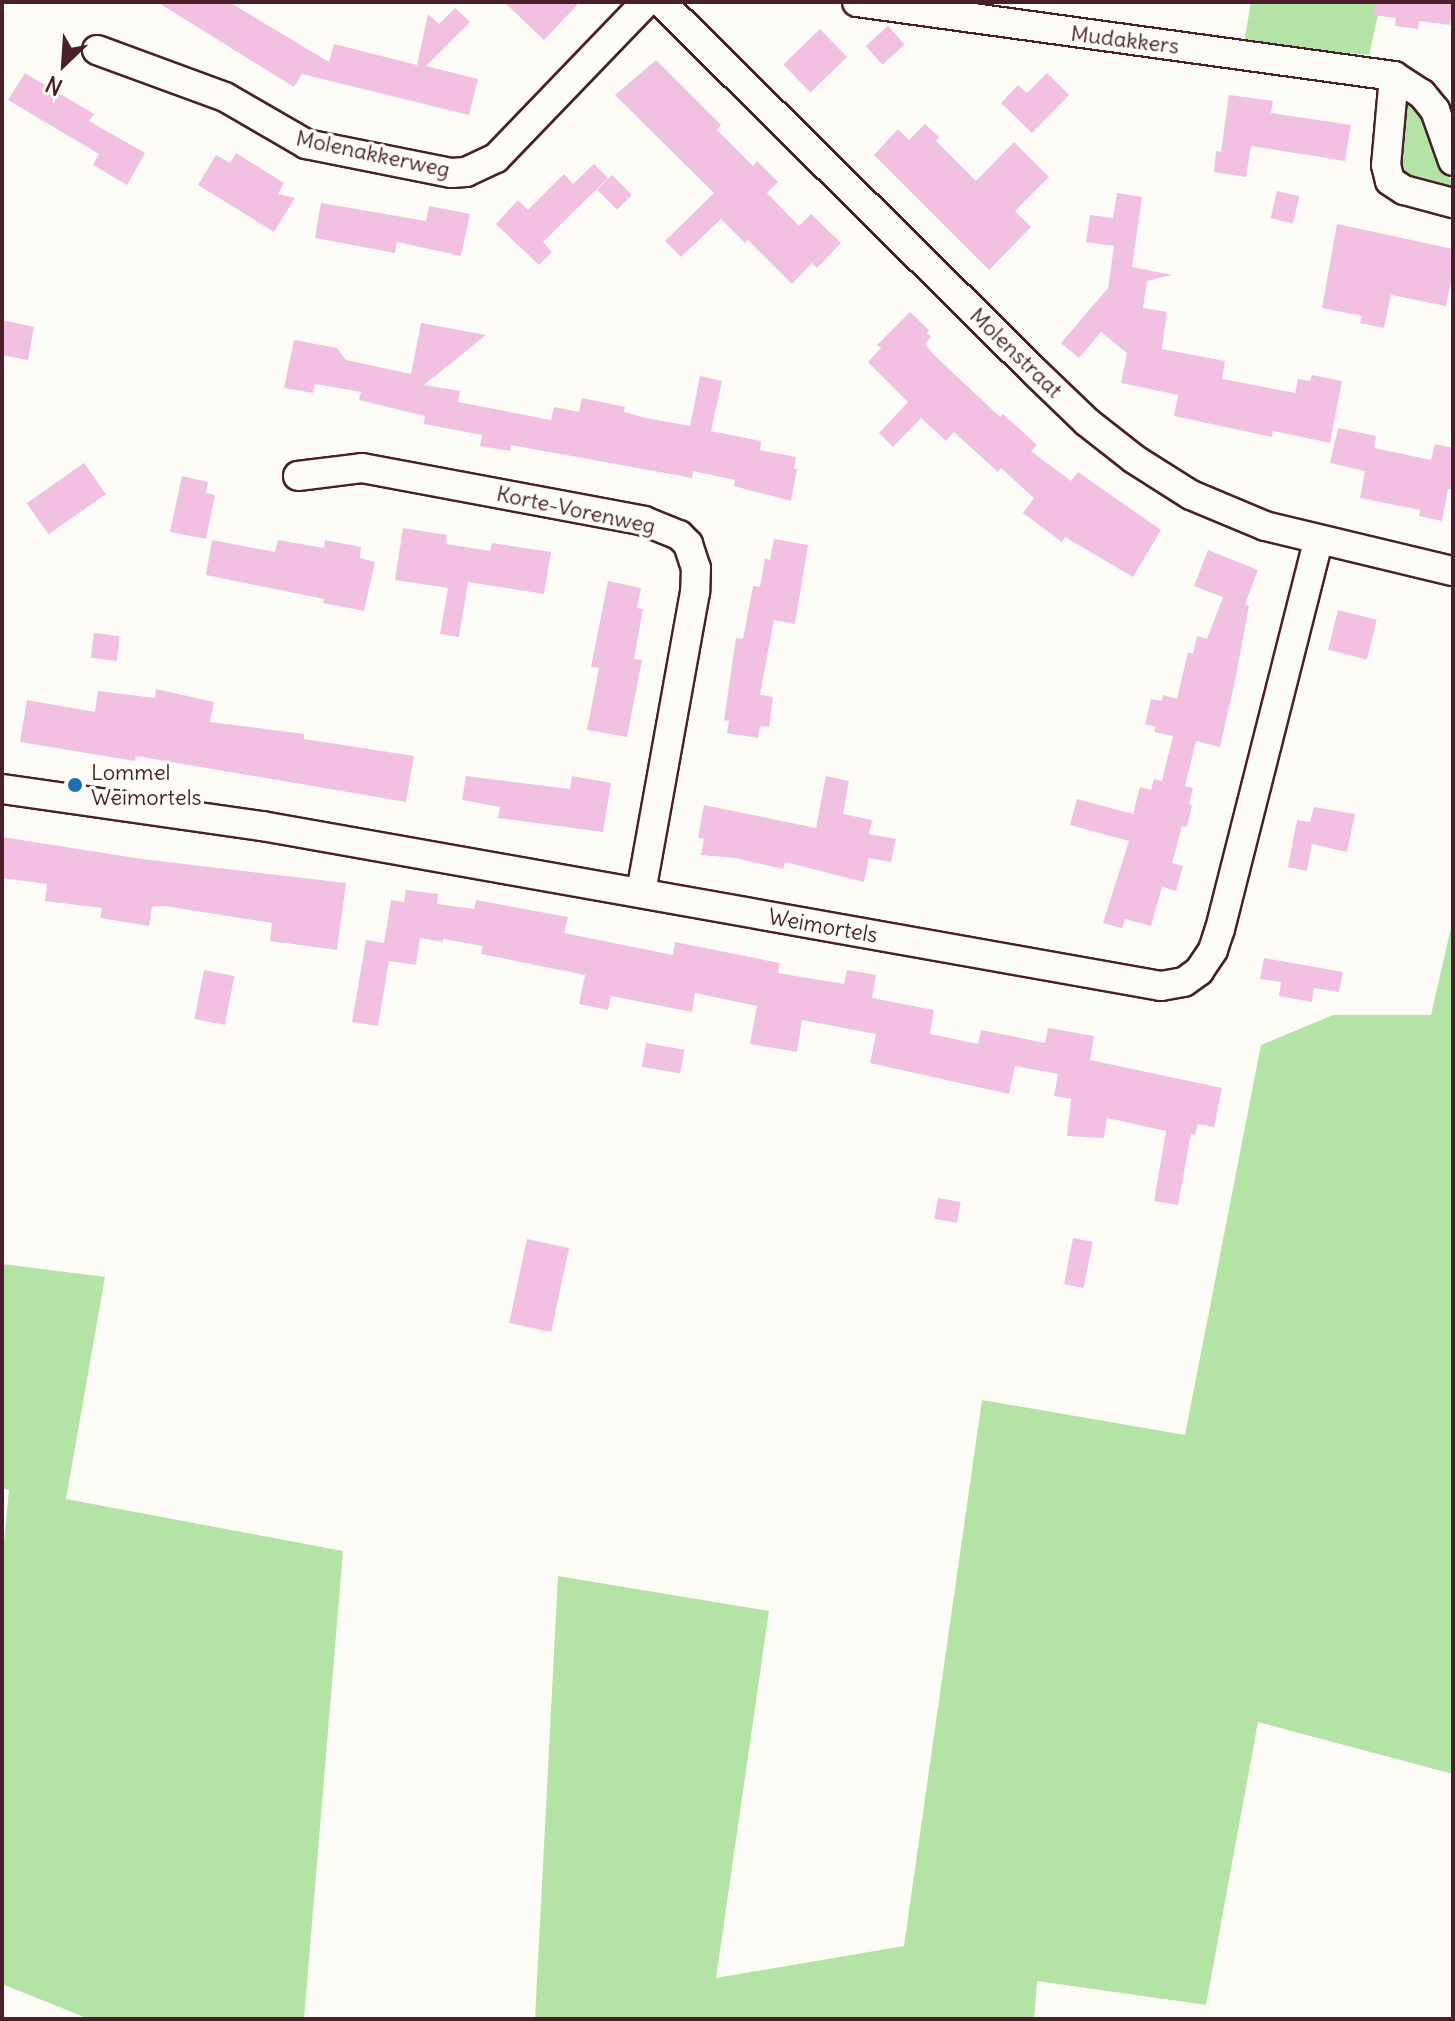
<!DOCTYPE html>
<style>
body{margin:0}
#map{position:relative;width:1455px;height:2021px;overflow:hidden;background:#fdfcf7;font-family:Delius,sans-serif}
div>[style]{position:absolute}
[style*='--x']{left:calc(var(--x)*1px);top:calc(var(--y)*1px);width:calc(var(--w)*1px);rotate:calc(var(--a)*1deg)}
.green>*{inset:0;background:#b3e4a5}
.building>*{inset:0;background:#f2c1e2;transform-origin:0 0}
.roads{filter:drop-shadow(2px 0 #4a1f2b) drop-shadow(-2px 0 #4a1f2b) drop-shadow(0 2px #4a1f2b) drop-shadow(0 -2px #4a1f2b)}
.minor>*{height:28px;margin:-14px;padding:0 14px;transform-origin:14px;border-radius:14px;background:#fdfcf7}
.dots>*{width:22px;height:22px;translate:-50% -50%;box-sizing:border-box;border:4px solid #fdfcf7;border-radius:50%}
span{translate:-50% -50%;white-space:nowrap;text-align:center;line-height:1.15;-webkit-text-stroke:7px #fdfcf7;paint-order:stroke}
.street-label{font-size:22px;color:#4a1f2b}
.poi-label{font-size:22px;color:#4a1f2b}
.left{translate:0 -50%;text-align:left}
.frame{position:absolute;inset:0;border:4px solid #4a1f2b;pointer-events:none}
.north{position:absolute;left:24px;top:24px;width:80px;height:80px;-webkit-text-stroke:6px #fdfcf7;paint-order:stroke;rotate:205deg;font-size:22px;font-weight:700;line-height:32px;text-align:center;color:#4a1f2b}
.north::after{content:'';display:block;margin:auto;width:28px;height:36px;background:#4a1f2b;clip-path:polygon(50% 0,100% 100%,50% 72%,0 100%)}
</style>
<div id="map">
<div class="green">
<div style="clip-path:polygon(1251px 2px,1381px 2px,1369px 55px,1244px 43px)"></div>
<div style="clip-path:polygon(1409px 95px,1420px 105px,1452px 183px,1448px 192px,1409px 182px,1398px 168px,1402px 100px)"></div>
<div style="clip-path:polygon(1453px 919px,1453px 1774px,1258px 1722px,1206px 2005px,1037px 1981px,1034px 2019px,535px 2019px,558px 1576px,769px 1611px,716px 1978px,904px 1946px,982px 1400px,1185px 1435px,1261px 1045px,1333px 1015px,1431px 1015px)"></div>
<div style="clip-path:polygon(2px 1264px,105px 1277px,66px 1499px,343px 1551px,304px 2019px,89px 2019px,2px 1984px,2px 1562px,9px 1490px,2px 1488px)"></div>
</div>
<div class="building">
<div style="clip-path:polygon(157px 2px,229px 2px,329px 62px,334px 44px,417px 65px,428px 14px,439px 24px,455px 8px,470px 22px,426px 66px,478px 79px,469px 115px,302px 74px,294px 87px)"></div>
<div style="clip-path:polygon(504px 2px,580px 2px,544px 40px)"></div>
<div style="clip-path:polygon(1375px 2px,1453px 2px,1450px 25px,1419px 21px,1418px 29px,1395px 26px,1396px 18px,1374px 15px)"></div>
<div style="left:888px;top:26px;width:25px;height:30px;rotate:48deg"></div>
<div style="left:820px;top:29px;width:39px;height:51px;rotate:46deg"></div>
<div style="clip-path:polygon(656px 60px,721px 125px,717px 130px,753px 166px,757px 161px,778px 182px,767px 193px,799px 226px,811px 214px,841px 243px,817px 268px,812px 263px,792px 284px,748px 240px,745px 243px,721px 219px,681px 257px,665px 241px,714px 193px,615px 95px)"></div>
<div style="clip-path:polygon(25px 73px,94px 114px,89px 121px,145px 153px,127px 185px,93px 165px,99px 154px,8px 100px)"></div>
<div style="clip-path:polygon(1047px 73px,1069px 95px,1032px 133px,1001px 103px,1018px 85px,1027px 93px)"></div>
<div style="clip-path:polygon(1229px 95px,1273px 101px,1271px 113px,1351px 125px,1345px 161px,1251px 146px,1246px 177px,1214px 172px,1216px 151px,1221px 152px)"></div>
<div style="clip-path:polygon(925px 124px,939px 137px,936px 141px,976px 181px,1014px 142px,1049px 177px,1015px 211px,1031px 227px,989px 270px,874px 155px,898px 129px,909px 140px)"></div>
<div style="clip-path:polygon(236px 153px,284px 183px,278px 194px,295px 198px,274px 232px,198px 185px,216px 155px,230px 163px)"></div>
<div style="clip-path:polygon(594px 164px,608px 178px,543px 242px,552px 252px,539px 265px,496px 224px,518px 200px,528px 210px,564px 174px,573px 184px)"></div>
<div style="left:612px;top:175px;width:28px;height:21px;rotate:45deg"></div>
<div style="left:1277px;top:191px;width:23px;height:28px;rotate:13deg"></div>
<div style="clip-path:polygon(1117px 193px,1142px 197px,1132px 267px,1172px 275px,1147px 281px,1143px 308px,1167px 312px,1162px 349px,1225px 361px,1222px 379px,1295px 393px,1298px 379px,1310px 381px,1312px 375px,1342px 381px,1330px 443px,1273px 431px,1272px 437px,1174px 416px,1178px 395px,1121px 383px,1127px 353px,1101px 332px,1079px 358px,1061px 343px,1108px 288px,1114px 246px,1086px 242px,1090px 215px,1113px 218px)"></div>
<div style="clip-path:polygon(321px 203px,426px 221px,429px 206px,470px 214px,461px 256px,397px 242px,395px 253px,315px 238px)"></div>
<div style="clip-path:polygon(1337px 224px,1453px 249px,1453px 272px,1446px 306px,1391px 295px,1384px 328px,1360px 323px,1362px 316px,1322px 308px)"></div>
<div style="clip-path:polygon(910px 312px,929px 330px,927px 333px,931px 337px,925px 344px,933px 354px,1000px 417px,1003px 414px,1037px 445px,1031px 451px,1071px 481px,1078px 472px,1161px 530px,1133px 577px,1065px 537px,1062px 542px,1023px 513px,1034px 498px,1001px 468px,998px 472px,954px 432px,946px 441px,921px 418px,893px 447px,879px 433px,908px 402px,868px 362px,881px 348px,877px 345px)"></div>
<div style="clip-path:polygon(2px 320px,34px 327px,28px 360px,2px 355px)"></div>
<div style="clip-path:polygon(421px 323px,486px 335px,424px 385px,460px 391px,458px 402px,551px 420px,554px 407px,579px 412px,582px 398px,625px 407px,624px 412px,646px 418px,690px 426px,700px 376px,722px 381px,711px 431px,761px 441px,760px 450px,796px 457px,794px 469px,797px 469px,791px 501px,734px 486px,735px 480px,693px 471px,692px 478px,511px 445px,510px 451px,480px 446px,482px 435px,424px 424px,425px 416px,359px 400px,361px 392px,315px 384px,313px 393px,284px 388px,294px 340px,337px 348px,346px 360px,411px 374px)"></div>
<div style="clip-path:polygon(1338px 428px,1376px 436px,1374px 448px,1431px 460px,1435px 444px,1453px 448px,1453px 490px,1448px 489px,1442px 521px,1419px 516px,1420px 510px,1360px 498px,1365px 471px,1330px 463px)"></div>
<div style="left:84px;top:463px;width:38px;height:70px;rotate:55deg"></div>
<div style="clip-path:polygon(182px 476px,208px 482px,206px 493px,215px 495px,206px 539px,170px 532px)"></div>
<div style="clip-path:polygon(403px 528px,447px 535px,446px 544px,490px 551px,492px 543px,551px 552px,544px 594px,468px 582px,459px 637px,440px 634px,448px 588px,395px 580px)"></div>
<div style="clip-path:polygon(774px 539px,808px 545px,795px 624px,774px 620px,760px 695px,773px 697px,769px 727px,760px 726px,758px 738px,727px 733px,729px 721px,724px 720px,736px 638px,743px 639px,753px 586px,760px 587px,765px 558px,770px 560px)"></div>
<div style="clip-path:polygon(212px 540px,275px 552px,278px 540px,324px 548px,325px 540px,361px 547px,360px 558px,375px 562px,364px 611px,323px 603px,324px 599px,206px 575px)"></div>
<div style="clip-path:polygon(1208px 550px,1258px 570px,1245px 604px,1249px 606px,1236px 676px,1220px 747px,1196px 741px,1185px 786px,1193px 788px,1189px 804px,1192px 805px,1187px 827px,1182px 826px,1172px 863px,1183px 866px,1176px 891px,1162px 887px,1151px 926px,1125px 919px,1122px 928px,1103px 923px,1129px 841px,1070px 825px,1077px 799px,1133px 814px,1140px 787px,1151px 790px,1154px 779px,1162px 781px,1173px 736px,1154px 732px,1156px 727px,1145px 724px,1151px 699px,1162px 701px,1163px 695px,1177px 699px,1188px 652px,1193px 654px,1197px 636px,1207px 639px,1223px 597px,1194px 586px)"></div>
<div style="clip-path:polygon(608px 581px,641px 588px,637px 608px,643px 609px,634px 659px,642px 660px,627px 737px,587px 730px,599px 668px,591px 667px)"></div>
<div style="left:1338px;top:610px;width:40px;height:41px;rotate:14deg"></div>
<div style="left:94px;top:633px;width:26px;height:25px;rotate:7deg"></div>
<div style="clip-path:polygon(156px 689px,214px 702px,210px 722px,304px 734px,304px 739px,414px 756px,406px 802px,136px 756px,135px 761px,20px 742px,27px 700px,95px 712px,98px 691px,155px 698px)"></div>
<div style="clip-path:polygon(466px 776px,570px 789px,572px 776px,611px 783px,603px 832px,498px 818px,500px 807px,462px 800px)"></div>
<div style="clip-path:polygon(826px 776px,849px 781px,843px 814px,872px 820px,869px 834px,896px 839px,891px 862px,869px 858px,864px 882px,785px 862px,783px 869px,735px 858px,701px 855px,704px 839px,698px 838px,704px 805px,816px 828px)"></div>
<div style="clip-path:polygon(1314px 807px,1355px 814px,1347px 852px,1312px 844px,1307px 871px,1288px 867px,1297px 820px,1310px 822px)"></div>
<div style="clip-path:polygon(2px 837px,142px 859px,346px 883px,337px 950px,270px 941px,272px 923px,164px 906px,152px 907px,149px 926px,100px 918px,102px 908px,45px 901px,47px 884px,2px 878px)"></div>
<div style="clip-path:polygon(406px 890px,438px 894px,437px 904px,474px 909px,476px 900px,568px 917px,564px 933px,673px 955px,675px 942px,780px 963px,778px 973px,844px 984px,847px 970px,876px 975px,872px 998px,934px 1010px,930px 1034px,978px 1044px,981px 1030px,1045px 1043px,1048px 1028px,1094px 1036px,1090px 1060px,1222px 1088px,1214px 1127px,1198px 1124px,1195px 1135px,1191px 1134px,1178px 1205px,1154px 1201px,1166px 1131px,1107px 1118px,1104px 1138px,1067px 1136px,1071px 1099px,1054px 1096px,1058px 1074px,1015px 1066px,1009px 1094px,870px 1063px,876px 1034px,802px 1020px,797px 1052px,750px 1044px,757px 1006px,695px 993px,692px 1012px,611px 996px,608px 1010px,579px 1004px,585px 975px,481px 954px,483px 946px,443px 939px,443px 942px,420px 938px,416px 965px,389px 961px,378px 1026px,352px 1022px,366px 940px,384px 943px,391px 900px,404px 902px)"></div>
<div style="clip-path:polygon(1264px 958px,1343px 972px,1339px 992px,1314px 988px,1312px 1002px,1279px 996px,1281px 982px,1260px 979px)"></div>
<div style="left:204px;top:970px;width:31px;height:50px;rotate:11deg"></div>
<div style="left:646px;top:1043px;width:39px;height:24px;rotate:10deg"></div>
<div style="left:938px;top:1198px;width:23px;height:21px;rotate:10deg"></div>
<div style="left:1073px;top:1238px;width:20px;height:47px;rotate:11deg"></div>
<div style="left:527px;top:1239px;width:43px;height:86px;rotate:12deg"></div>
</div>
<div class="roads">
<div class="minor">
<div style="--x:661;--y:2;--w:526;--a:44.69"></div>
<div style="--x:1035;--y:372;--w:72;--a:43.9"></div>
<div style="--x:1087;--y:422;--w:60;--a:38.2"></div>
<div style="--x:1134;--y:459;--w:67;--a:32.3"></div>
<div style="--x:1191;--y:495;--w:80;--a:22.7"></div>
<div style="--x:1265;--y:526;--w:193;--a:13.5"></div>
<div style="--x:857;--y:2;--w:542;--a:7.85"></div>
<div style="--x:1394;--y:76;--w:33;--a:33"></div>
<div style="--x:1422;--y:94;--w:21;--a:51"></div>
<div style="--x:1435;--y:110;--w:54;--a:70.6"></div>
<div style="--x:97;--y:50;--w:136;--a:20.2"></div>
<div style="--x:225;--y:97;--w:94;--a:30.1"></div>
<div style="--x:306;--y:144;--w:148;--a:11.3"></div>
<div style="--x:451;--y:173;--w:15;--a:-4"></div>
<div style="--x:466;--y:172;--w:33;--a:-25"></div>
<div style="--x:496;--y:158;--w:216;--a:-46.1"></div>
<div style="--x:1394;--y:76;--w:89;--a:95.1"></div>
<div style="--x:1386;--y:165;--w:16;--a:76"></div>
<div style="--x:1390;--y:181;--w:17;--a:33"></div>
<div style="--x:1404;--y:190;--w:51;--a:14.9"></div>
<div style="--x:298;--y:476;--w:64;--a:-7.1"></div>
<div style="--x:362;--y:468;--w:287;--a:10.6"></div>
<div style="--x:644;--y:521;--w:38;--a:22"></div>
<div style="--x:679;--y:535;--w:13;--a:45"></div>
<div style="--x:688;--y:544;--w:25;--a:72"></div>
<div style="--x:696;--y:568;--w:24;--a:92"></div>
<div style="--x:695;--y:592;--w:305;--a:100.2"></div>
<div style="--x:2;--y:789;--w:263;--a:8.1"></div>
<div style="--x:262;--y:826;--w:913;--a:10.09"></div>
<div style="--x:1161;--y:986;--w:23;--a:-10"></div>
<div style="--x:1184;--y:982;--w:19;--a:-36"></div>
<div style="--x:1199;--y:971;--w:25;--a:-56"></div>
<div style="--x:1213;--y:950;--w:22;--a:-72"></div>
<div style="--x:1220;--y:929;--w:400;--a:-75.8"></div>
</div>
</div>
<div class="dots">
<div style="left:75px;top:785px;background:#1f6fb2"></div>
</div>
<div class="street-label">
<span style="left:1125px;top:40px;rotate:7deg">Mudakkers</span>
<span style="left:373px;top:154px;rotate:12deg">Molenakkerweg</span>
<span style="left:1016px;top:353px;rotate:44deg">Molenstraat</span>
<span style="left:576px;top:510px;rotate:12deg">Korte-Vorenweg</span>
<span style="left:823px;top:926px;rotate:10deg">Weimortels</span>
</div>
<div class="poi-label">
<span class="left" style="left:91px;top:785px">Lommel<br>Weimortels</span>
</div>
<div class="frame"></div>
<div class="north">N</div>
</div>
